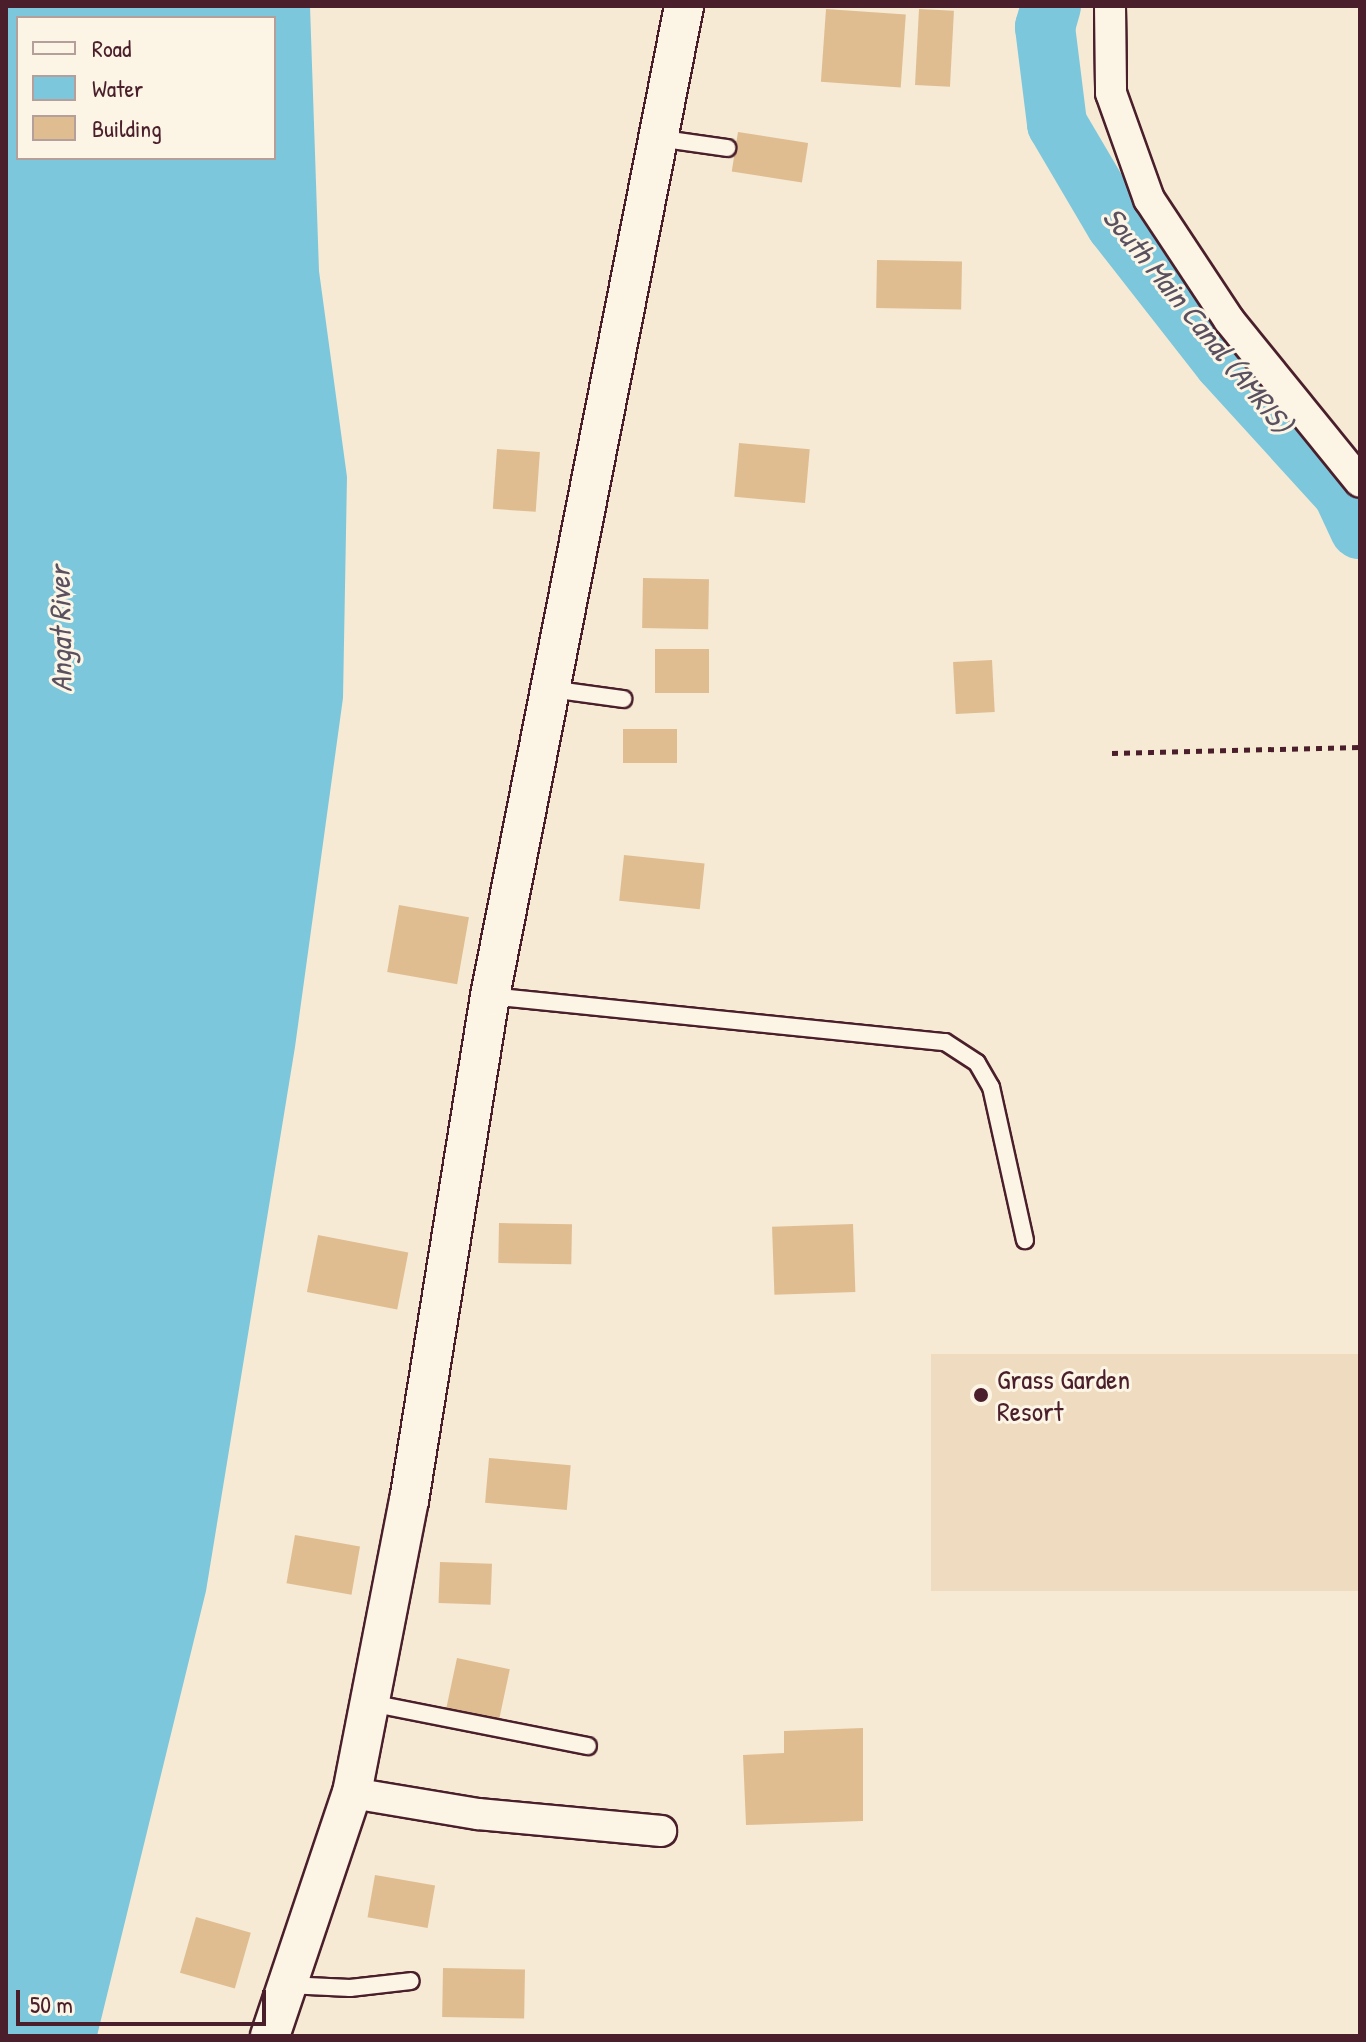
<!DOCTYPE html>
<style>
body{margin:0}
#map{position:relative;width:1366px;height:2042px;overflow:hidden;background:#f6ead4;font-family:"Patrick Hand",sans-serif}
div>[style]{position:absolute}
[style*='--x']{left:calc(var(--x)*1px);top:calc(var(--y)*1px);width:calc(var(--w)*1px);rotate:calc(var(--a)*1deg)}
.built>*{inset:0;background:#efdcc0;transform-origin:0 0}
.water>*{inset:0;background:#7dc7dd}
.river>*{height:60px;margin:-30px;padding:0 30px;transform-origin:30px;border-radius:30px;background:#7dc7dd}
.building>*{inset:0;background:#dfbd91;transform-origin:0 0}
.path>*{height:5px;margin-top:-2.5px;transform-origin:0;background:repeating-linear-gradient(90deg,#4a1f2b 0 6px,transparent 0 12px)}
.roads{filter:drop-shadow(2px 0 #4a1f2b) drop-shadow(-2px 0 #4a1f2b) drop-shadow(0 2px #4a1f2b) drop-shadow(0 -2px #4a1f2b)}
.service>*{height:16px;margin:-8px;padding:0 8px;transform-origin:8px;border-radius:8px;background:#fcf5e5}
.minor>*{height:30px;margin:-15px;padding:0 15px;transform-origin:15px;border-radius:15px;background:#fcf5e5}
.tertiary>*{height:38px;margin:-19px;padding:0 19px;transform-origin:19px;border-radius:19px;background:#fcf5e5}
.dots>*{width:22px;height:22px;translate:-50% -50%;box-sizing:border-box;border:4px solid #fcf5e5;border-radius:50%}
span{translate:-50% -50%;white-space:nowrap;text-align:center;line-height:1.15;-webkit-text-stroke:6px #fcf5e5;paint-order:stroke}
.poi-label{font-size:28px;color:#4a1f2b}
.left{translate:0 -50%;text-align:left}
.water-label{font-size:30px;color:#595160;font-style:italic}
.frame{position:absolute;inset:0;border:8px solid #4a1f2b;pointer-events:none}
.legend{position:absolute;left:16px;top:16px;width:260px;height:144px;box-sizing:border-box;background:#fcf5e5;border:2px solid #b59f9b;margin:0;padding:10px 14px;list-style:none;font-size:24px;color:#4a1f2b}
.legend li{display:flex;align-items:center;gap:16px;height:40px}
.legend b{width:40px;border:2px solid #b59f9b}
.scale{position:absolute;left:16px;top:1990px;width:250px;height:36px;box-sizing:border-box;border:4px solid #4a1f2b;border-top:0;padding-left:10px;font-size:24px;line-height:28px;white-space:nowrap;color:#4a1f2b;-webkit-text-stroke:6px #fcf5e5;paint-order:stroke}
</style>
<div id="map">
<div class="built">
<div style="left:931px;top:1354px;width:429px;height:237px"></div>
</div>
<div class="water">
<div style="clip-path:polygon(evenodd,6px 6px,310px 6px,319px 271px,347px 477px,343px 698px,295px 1047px,206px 1591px,97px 2036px,6px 2036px,6px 6px,18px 18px,274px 18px,274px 158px,18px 158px,18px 18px)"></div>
</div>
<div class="river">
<div style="--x:1051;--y:6;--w:22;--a:106"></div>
<div style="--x:1045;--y:27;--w:98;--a:82.9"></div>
<div style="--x:1057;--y:124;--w:116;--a:59.5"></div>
<div style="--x:1116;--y:224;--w:175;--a:52"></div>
<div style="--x:1224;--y:362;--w:177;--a:47.7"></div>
<div style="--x:1343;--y:493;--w:40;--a:65"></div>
</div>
<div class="building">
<div style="left:826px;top:9px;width:80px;height:73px;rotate:4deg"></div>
<div style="left:919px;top:9px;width:35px;height:76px;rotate:3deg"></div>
<div style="left:738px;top:132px;width:71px;height:40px;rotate:9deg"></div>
<div style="left:877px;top:260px;width:85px;height:48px;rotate:1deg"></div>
<div style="left:739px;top:443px;width:71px;height:54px;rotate:5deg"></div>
<div style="left:497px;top:449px;width:43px;height:60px;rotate:4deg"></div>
<div style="left:643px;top:578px;width:66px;height:50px;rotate:1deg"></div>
<div style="left:655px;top:649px;width:54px;height:44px"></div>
<div style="left:992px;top:660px;width:52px;height:39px;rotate:87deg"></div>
<div style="left:677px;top:729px;width:34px;height:54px;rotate:90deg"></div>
<div style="left:624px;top:855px;width:81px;height:46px;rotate:6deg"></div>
<div style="left:399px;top:905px;width:71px;height:68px;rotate:10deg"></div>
<div style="left:499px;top:1223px;width:73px;height:40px;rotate:1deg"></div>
<div style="left:853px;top:1224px;width:68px;height:81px;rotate:88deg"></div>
<div style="left:318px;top:1235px;width:92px;height:58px;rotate:11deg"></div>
<div style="left:489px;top:1458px;width:82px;height:45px;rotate:5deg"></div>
<div style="left:295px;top:1535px;width:66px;height:49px;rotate:10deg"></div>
<div style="left:440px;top:1562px;width:52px;height:41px;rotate:2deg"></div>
<div style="left:457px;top:1658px;width:54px;height:54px;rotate:12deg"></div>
<div style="clip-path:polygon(863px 1728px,863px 1821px,746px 1825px,743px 1755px,784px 1753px,784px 1731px)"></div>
<div style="left:375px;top:1875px;width:61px;height:43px;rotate:10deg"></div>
<div style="left:196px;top:1917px;width:57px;height:58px;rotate:16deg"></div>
<div style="left:443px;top:1968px;width:82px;height:49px;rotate:1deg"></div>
</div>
<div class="path">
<div style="--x:1112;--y:753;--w:248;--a:-1.4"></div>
</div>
<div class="roads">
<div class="service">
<div style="--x:657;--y:138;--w:71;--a:8.1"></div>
<div style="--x:550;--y:689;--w:74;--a:7.8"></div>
<div style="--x:490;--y:996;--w:457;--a:5.8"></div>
<div style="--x:945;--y:1042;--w:38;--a:33"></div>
<div style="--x:977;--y:1063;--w:28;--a:60"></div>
<div style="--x:991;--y:1087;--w:157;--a:77.5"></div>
<div style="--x:370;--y:1703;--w:222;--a:11.2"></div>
<div style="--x:287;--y:1985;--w:63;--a:2.7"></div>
<div style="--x:350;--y:1988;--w:61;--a:-6.5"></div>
</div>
<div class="minor">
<div style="--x:1110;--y:6;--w:87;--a:89.3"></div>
<div style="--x:1111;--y:93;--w:113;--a:70.3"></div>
<div style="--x:1149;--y:199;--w:145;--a:56.5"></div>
<div style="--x:1229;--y:320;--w:208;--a:51"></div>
<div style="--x:352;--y:1793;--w:128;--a:9.5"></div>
<div style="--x:478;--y:1814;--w:184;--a:5.3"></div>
</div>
<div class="tertiary">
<div style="--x:270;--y:2036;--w:256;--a:-71.4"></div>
<div style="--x:352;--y:1793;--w:298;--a:-79"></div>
<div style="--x:409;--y:1501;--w:511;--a:-80.89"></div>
<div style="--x:490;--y:996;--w:1009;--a:-78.91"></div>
</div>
</div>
<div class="dots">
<div style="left:981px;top:1395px;background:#4a1f2b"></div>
</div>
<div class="poi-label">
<span class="left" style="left:997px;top:1395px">Grass Garden<br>Resort</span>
</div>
<div class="water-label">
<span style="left:1198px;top:320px;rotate:51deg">South Main Canal (AMRIS)</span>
<span style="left:60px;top:629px;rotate:-91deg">Angat River</span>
</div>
<div class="frame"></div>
<ul class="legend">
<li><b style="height:10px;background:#fcf5e5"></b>Road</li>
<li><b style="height:22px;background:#7dc7dd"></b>Water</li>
<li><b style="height:22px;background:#dfbd91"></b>Building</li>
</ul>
<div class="scale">50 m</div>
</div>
